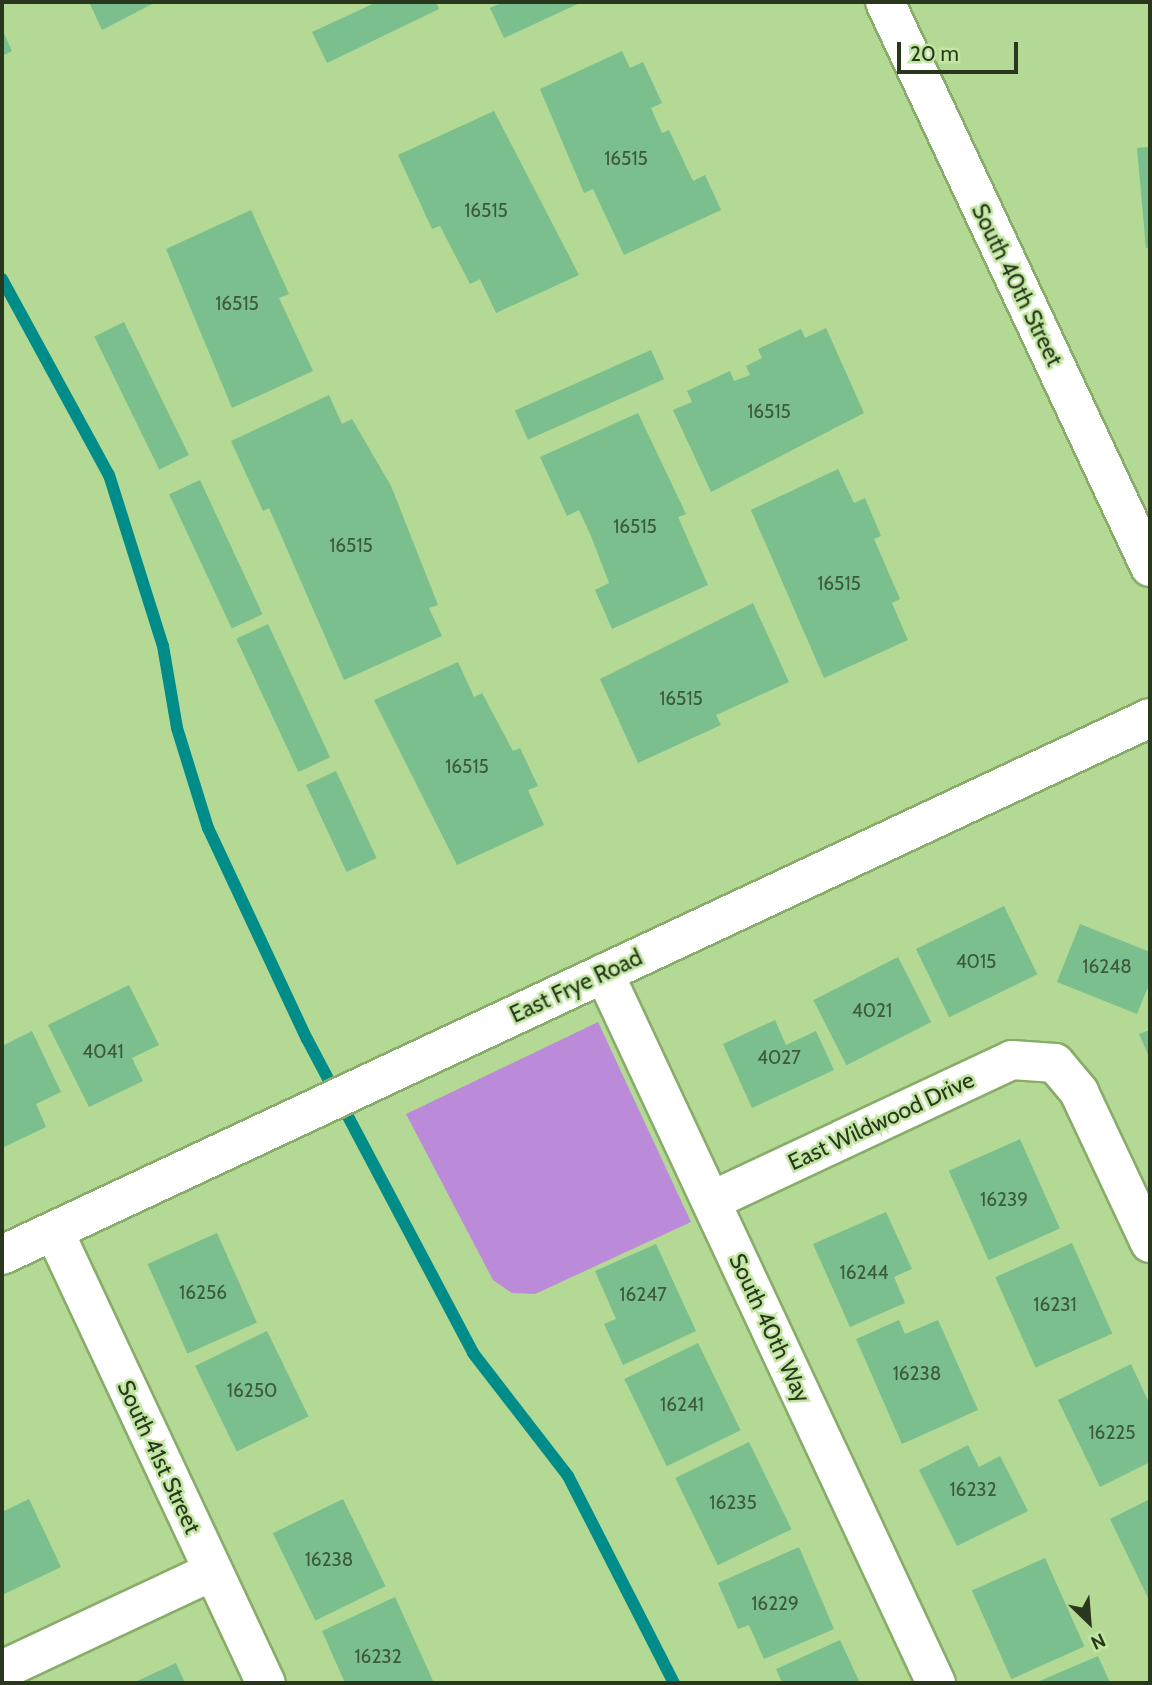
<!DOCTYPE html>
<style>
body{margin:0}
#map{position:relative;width:1152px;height:1685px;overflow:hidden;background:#b3d994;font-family:Cabin,sans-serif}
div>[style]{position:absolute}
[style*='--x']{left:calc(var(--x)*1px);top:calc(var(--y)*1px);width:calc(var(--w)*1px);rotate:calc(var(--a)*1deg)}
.green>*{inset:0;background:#bb8bd9}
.stream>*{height:12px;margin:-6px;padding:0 6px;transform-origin:6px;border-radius:6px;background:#008c88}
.building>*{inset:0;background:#7abf8d;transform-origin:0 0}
.roads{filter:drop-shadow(2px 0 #88ac6a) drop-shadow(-2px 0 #88ac6a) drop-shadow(0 2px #88ac6a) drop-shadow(0 -2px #88ac6a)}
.minor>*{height:38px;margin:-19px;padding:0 19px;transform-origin:19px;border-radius:19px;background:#fff}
.major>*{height:38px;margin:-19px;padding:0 19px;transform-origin:19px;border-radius:19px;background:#fff}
span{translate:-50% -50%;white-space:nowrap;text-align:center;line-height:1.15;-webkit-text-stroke:5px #c0e6a1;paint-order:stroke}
.number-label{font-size:19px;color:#3d5a39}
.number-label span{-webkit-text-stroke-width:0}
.street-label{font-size:23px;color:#29381d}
.frame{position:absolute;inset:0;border:4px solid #29381d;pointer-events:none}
.north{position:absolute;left:1054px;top:1587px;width:70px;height:70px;-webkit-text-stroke:5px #c0e6a1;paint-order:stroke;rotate:155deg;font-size:19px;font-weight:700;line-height:28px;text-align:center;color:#29381d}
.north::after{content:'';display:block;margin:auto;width:24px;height:32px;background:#29381d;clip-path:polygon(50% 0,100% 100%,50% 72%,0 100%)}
.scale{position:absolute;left:897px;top:42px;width:121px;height:32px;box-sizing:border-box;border:4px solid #29381d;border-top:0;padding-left:9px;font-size:21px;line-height:24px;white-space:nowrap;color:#29381d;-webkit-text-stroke:5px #c0e6a1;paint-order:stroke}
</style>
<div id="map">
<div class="green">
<div style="clip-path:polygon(598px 1022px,691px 1222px,535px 1294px,512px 1293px,493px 1280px,406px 1114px)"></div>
</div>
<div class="stream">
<div style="--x:2;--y:279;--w:223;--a:61.4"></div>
<div style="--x:109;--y:475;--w:179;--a:72.5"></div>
<div style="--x:163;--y:646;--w:83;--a:80.3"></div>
<div style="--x:177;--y:728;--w:105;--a:72.8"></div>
<div style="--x:208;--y:828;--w:233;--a:64.9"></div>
<div style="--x:307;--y:1039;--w:355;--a:62.1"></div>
<div style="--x:473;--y:1353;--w:155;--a:52.3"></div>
<div style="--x:568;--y:1476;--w:233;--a:62.9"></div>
</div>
<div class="building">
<div style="clip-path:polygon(89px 2px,156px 2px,102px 30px)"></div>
<div style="clip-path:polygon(377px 2px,436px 2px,439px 9px,327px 63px,312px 32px)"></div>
<div style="clip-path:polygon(503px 2px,582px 2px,504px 38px,490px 8px)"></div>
<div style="clip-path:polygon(2px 29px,12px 51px,2px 56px)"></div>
<div style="clip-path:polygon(622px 51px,630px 68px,643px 62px,662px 103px,651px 108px,662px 133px,669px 130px,693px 181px,705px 175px,721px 210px,624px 255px,593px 189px,584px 193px,540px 89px)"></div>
<div style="clip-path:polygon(494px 111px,579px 275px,496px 313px,480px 279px,470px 284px,440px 226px,432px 229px,398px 155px)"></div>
<div style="clip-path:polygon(1150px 147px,1150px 247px,1146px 248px,1137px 148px)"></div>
<div style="clip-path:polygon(251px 210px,289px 294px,279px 298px,313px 371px,232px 408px,166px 249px)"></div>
<div style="left:124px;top:322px;width:148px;height:33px;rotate:64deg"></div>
<div style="clip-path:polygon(826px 328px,864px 413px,711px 492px,673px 410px,692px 402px,687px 391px,730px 371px,734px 381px,750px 375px,746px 366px,762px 358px,758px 349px,801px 329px,805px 338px)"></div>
<div style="left:651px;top:350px;width:32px;height:149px;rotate:66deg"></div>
<div style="clip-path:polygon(329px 395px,342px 424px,352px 419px,391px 486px,438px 605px,429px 608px,442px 636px,344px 680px,269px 508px,263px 511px,231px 441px)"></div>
<div style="clip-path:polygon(638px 413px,686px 514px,678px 517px,708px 585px,612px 629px,595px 590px,609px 583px,591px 536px,579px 510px,567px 516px,540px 457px)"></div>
<div style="clip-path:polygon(838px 469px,854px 503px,865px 498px,881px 536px,874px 539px,900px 599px,892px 603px,908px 640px,824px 678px,751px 510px)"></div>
<div style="left:200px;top:480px;width:148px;height:34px;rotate:65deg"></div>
<div style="clip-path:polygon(753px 603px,789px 682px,716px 715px,721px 725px,638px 763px,600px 679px)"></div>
<div style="left:268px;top:624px;width:147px;height:35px;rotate:65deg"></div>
<div style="clip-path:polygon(458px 662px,474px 697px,482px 693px,513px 751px,520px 748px,538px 786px,528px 790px,544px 825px,457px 865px,374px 700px)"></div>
<div style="left:336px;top:771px;width:96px;height:33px;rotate:65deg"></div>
<div style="left:1004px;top:906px;width:76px;height:98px;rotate:64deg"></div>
<div style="clip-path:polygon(1080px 924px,1150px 952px,1150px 982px,1137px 1014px,1057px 982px)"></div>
<div style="left:898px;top:957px;width:73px;height:95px;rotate:63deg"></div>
<div style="clip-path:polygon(129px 985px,159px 1045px,132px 1058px,143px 1081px,89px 1107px,48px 1025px)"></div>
<div style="clip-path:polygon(775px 1020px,786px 1045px,816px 1031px,834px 1070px,752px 1108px,723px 1044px)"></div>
<div style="clip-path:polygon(1150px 1030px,1150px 1059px,1139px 1034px)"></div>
<div style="clip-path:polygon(32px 1031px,61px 1092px,36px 1104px,46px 1127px,2px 1148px,2px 1046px)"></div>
<div style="left:1020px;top:1139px;width:98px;height:78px;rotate:66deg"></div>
<div style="clip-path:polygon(886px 1212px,912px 1269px,894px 1277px,905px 1303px,850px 1327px,813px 1244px)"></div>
<div style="left:217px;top:1233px;width:98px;height:76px;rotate:66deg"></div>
<div style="left:1072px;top:1243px;width:99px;height:84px;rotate:66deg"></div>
<div style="clip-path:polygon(656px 1244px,696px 1331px,623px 1365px,604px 1324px,616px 1319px,595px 1271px)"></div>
<div style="clip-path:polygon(899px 1320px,905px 1334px,938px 1320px,978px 1410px,902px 1444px,856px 1339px)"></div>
<div style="left:267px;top:1331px;width:95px;height:80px;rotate:64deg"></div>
<div style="left:698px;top:1343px;width:97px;height:82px;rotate:64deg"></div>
<div style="clip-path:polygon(1131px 1364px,1150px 1405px,1150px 1462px,1100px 1487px,1058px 1400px)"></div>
<div style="left:749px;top:1442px;width:97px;height:82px;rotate:64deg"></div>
<div style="clip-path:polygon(968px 1445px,979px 1467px,1000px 1456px,1028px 1511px,957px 1546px,919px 1470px)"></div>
<div style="clip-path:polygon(29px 1499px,61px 1567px,2px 1595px,2px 1512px)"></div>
<div style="left:343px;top:1499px;width:97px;height:78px;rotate:64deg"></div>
<div style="clip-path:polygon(1150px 1499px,1150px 1602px,1110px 1519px)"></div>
<div style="clip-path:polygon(799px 1547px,834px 1629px,764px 1659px,749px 1625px,738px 1629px,718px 1583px)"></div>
<div style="left:1045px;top:1558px;width:97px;height:80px;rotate:66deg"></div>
<div style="clip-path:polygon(395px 1597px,434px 1683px,345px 1683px,322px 1631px)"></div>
<div style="clip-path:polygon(840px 1640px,860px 1683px,782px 1683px,776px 1669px)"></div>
<div style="clip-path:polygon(1098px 1656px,1110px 1683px,1035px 1683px)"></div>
<div style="clip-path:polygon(176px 1663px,185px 1683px,133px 1683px)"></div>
</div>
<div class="roads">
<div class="minor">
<div style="--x:604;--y:973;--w:784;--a:64.94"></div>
<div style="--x:711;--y:1201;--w:332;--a:-25.1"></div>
<div style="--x:1012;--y:1060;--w:43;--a:4"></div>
<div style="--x:1055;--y:1063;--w:38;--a:50"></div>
<div style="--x:1079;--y:1092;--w:167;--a:64.8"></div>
<div style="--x:54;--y:1231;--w:499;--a:64.9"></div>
<div style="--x:2;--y:1255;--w:1267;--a:-25.07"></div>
<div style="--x:2;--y:1670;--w:233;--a:-25.1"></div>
</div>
<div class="major">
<div style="--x:885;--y:2;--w:624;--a:64.87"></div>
</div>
</div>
<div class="number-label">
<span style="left:626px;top:159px">16515</span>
<span style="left:486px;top:211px">16515</span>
<span style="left:237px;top:304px">16515</span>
<span style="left:769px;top:412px">16515</span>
<span style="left:635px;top:527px">16515</span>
<span style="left:351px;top:546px">16515</span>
<span style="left:839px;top:584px">16515</span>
<span style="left:681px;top:699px">16515</span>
<span style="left:467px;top:767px">16515</span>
<span style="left:976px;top:962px">4015</span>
<span style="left:1107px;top:967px">16248</span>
<span style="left:872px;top:1011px">4021</span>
<span style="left:103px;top:1052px">4041</span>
<span style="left:779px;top:1058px">4027</span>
<span style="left:1004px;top:1200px">16239</span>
<span style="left:864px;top:1273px">16244</span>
<span style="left:203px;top:1293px">16256</span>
<span style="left:643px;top:1295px">16247</span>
<span style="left:1055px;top:1305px">16231</span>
<span style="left:917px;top:1374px">16238</span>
<span style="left:252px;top:1391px">16250</span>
<span style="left:682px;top:1405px">16241</span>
<span style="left:1112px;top:1433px">16225</span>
<span style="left:973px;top:1490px">16232</span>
<span style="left:733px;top:1503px">16235</span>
<span style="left:329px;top:1560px">16238</span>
<span style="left:775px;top:1604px">16229</span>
<span style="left:378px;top:1657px">16232</span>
</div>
<div class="street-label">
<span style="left:1017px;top:285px;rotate:64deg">South 40th Street</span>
<span style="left:576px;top:986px;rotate:-25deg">East Frye Road</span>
<span style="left:881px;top:1121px;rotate:-25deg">East Wildwood Drive</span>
<span style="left:770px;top:1328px;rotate:65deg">South 40th Way</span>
<span style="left:159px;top:1457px;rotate:65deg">South 41st Street</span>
</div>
<div class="frame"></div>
<div class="north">N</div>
<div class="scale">20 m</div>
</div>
